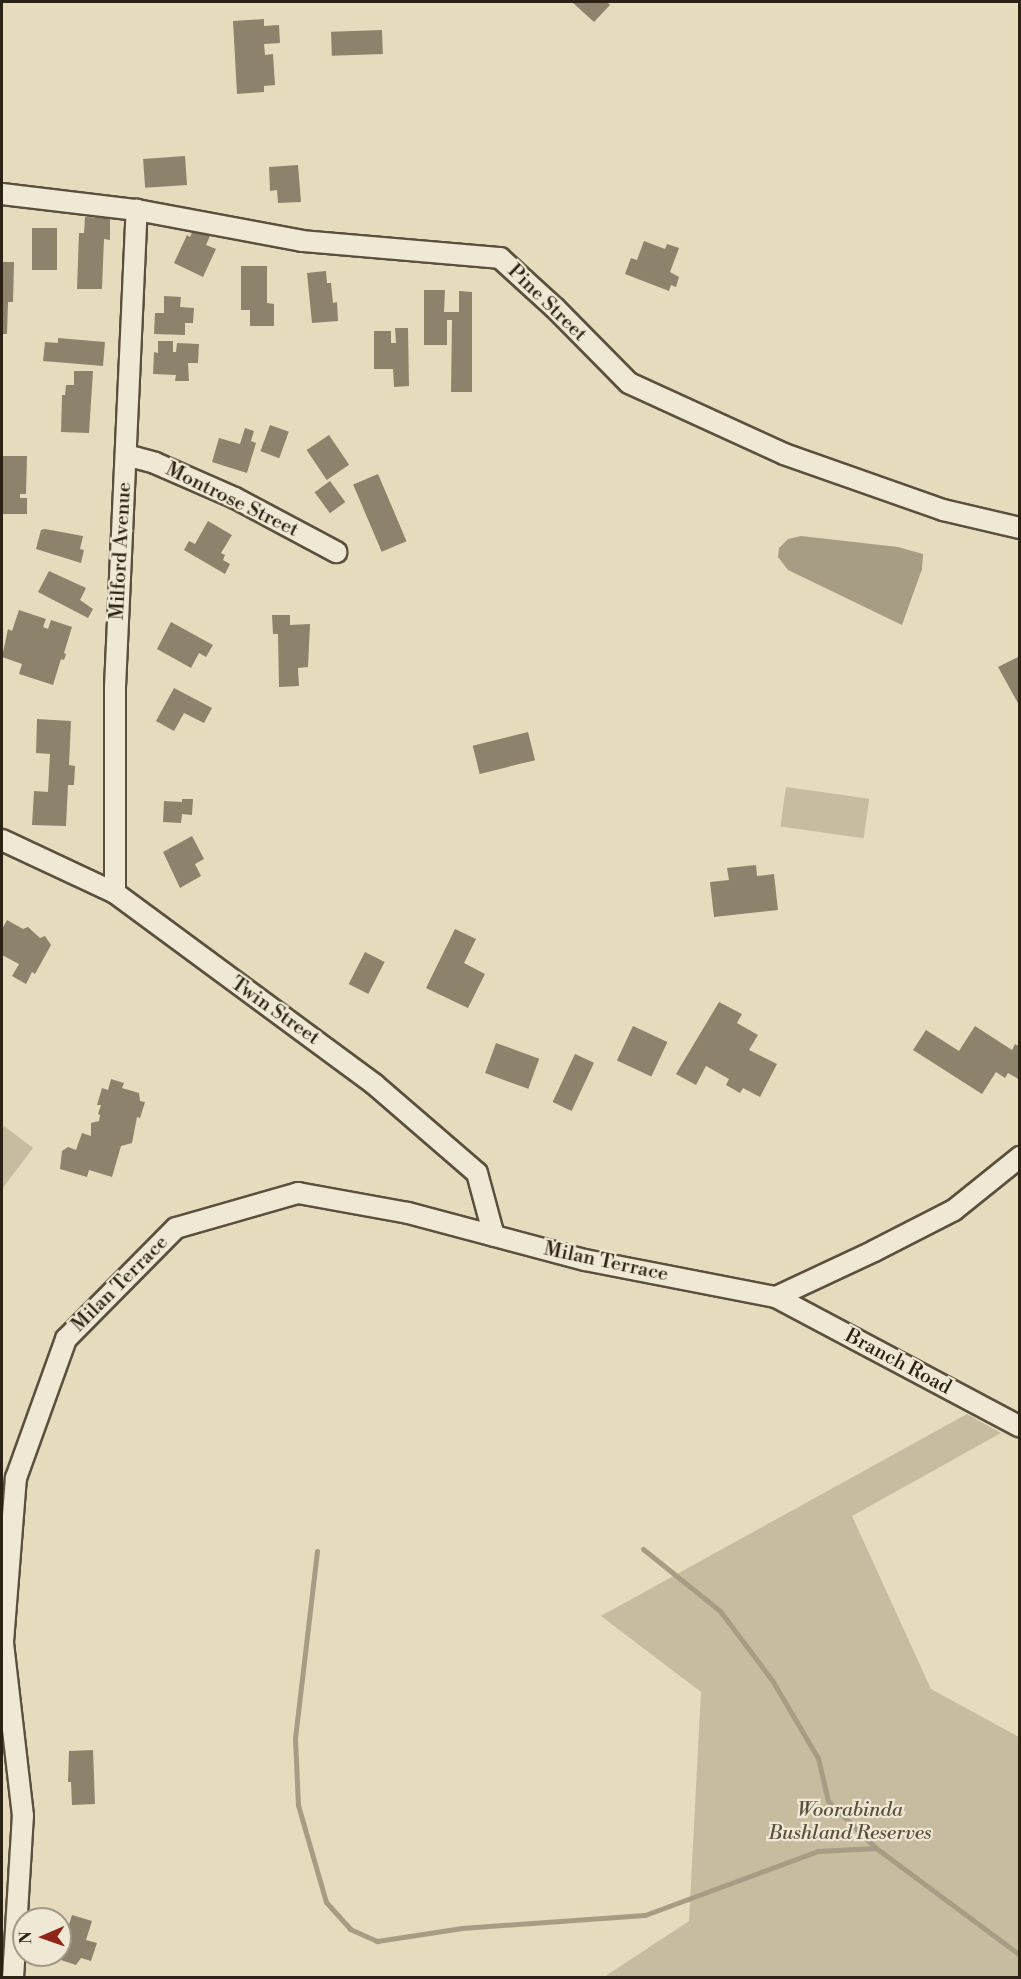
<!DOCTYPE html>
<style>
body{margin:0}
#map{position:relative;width:1021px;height:1979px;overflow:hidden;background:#e7dbbd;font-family:"Libre Bodoni",serif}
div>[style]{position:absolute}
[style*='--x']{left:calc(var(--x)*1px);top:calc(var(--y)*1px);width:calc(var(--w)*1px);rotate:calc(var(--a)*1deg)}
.green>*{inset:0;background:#c7bba0;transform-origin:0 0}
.water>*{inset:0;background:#a79c84}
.stream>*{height:5px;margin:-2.5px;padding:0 2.5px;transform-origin:2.5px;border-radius:2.5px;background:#a79c84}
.building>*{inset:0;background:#8d826c;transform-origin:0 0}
.roads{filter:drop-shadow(2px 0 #5a503e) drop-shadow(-2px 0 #5a503e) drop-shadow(0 2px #5a503e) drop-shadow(0 -2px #5a503e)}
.minor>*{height:20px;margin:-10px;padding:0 10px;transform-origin:10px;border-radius:10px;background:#efe8d4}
span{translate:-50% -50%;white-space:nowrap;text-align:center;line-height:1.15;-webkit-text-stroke:4.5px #efe8d4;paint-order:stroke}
.street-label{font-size:20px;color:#2b2114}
.park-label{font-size:20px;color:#5a4f3e;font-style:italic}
.frame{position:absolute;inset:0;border:3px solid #2b2114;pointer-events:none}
.north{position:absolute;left:12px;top:1907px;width:60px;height:60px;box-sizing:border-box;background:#efe8d4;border:2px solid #a19887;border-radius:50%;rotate:268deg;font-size:16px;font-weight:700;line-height:24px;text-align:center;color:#2b2114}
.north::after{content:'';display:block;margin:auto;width:21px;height:27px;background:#8f2418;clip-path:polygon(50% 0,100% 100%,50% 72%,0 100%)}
</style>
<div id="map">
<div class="green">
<div style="left:786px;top:787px;width:84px;height:40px;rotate:8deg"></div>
<div style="clip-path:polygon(4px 1126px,33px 1148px,2px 1189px,2px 1130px)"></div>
<div style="clip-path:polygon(967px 1414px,1001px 1433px,852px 1516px,931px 1689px,1019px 1737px,1019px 1977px,604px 1977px,689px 1921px,701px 1692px,601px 1616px)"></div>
</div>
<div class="water">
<div style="clip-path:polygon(801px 536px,898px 547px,923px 554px,922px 569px,902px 625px,788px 570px,778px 557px,779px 548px,788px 539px)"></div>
</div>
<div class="stream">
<div style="--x:643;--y:1549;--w:99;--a:38.8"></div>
<div style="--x:720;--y:1611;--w:86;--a:53"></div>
<div style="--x:772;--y:1680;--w:91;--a:59.5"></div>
<div style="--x:818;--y:1758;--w:44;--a:76.9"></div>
<div style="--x:828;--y:1801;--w:67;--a:44.4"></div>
<div style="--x:317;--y:1551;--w:189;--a:96.7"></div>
<div style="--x:295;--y:1739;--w:66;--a:87.4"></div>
<div style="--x:298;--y:1805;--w:101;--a:73.9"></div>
<div style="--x:326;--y:1902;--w:36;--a:48"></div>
<div style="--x:350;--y:1929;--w:30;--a:24"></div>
<div style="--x:377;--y:1941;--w:86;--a:-8.7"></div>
<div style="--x:462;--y:1928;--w:183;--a:-4.1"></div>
<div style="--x:645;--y:1915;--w:184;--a:-20.3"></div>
<div style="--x:818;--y:1851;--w:58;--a:-3"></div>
<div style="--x:876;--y:1848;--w:179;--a:36.6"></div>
</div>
<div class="building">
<div style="clip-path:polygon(572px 2px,607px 2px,610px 5px,594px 22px)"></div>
<div style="clip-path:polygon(264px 19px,264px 26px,279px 25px,280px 43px,264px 44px,265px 55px,273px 54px,275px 85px,264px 86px,264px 92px,237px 94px,233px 21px)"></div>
<div style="left:382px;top:30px;width:24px;height:51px;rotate:88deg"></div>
<div style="left:185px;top:156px;width:29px;height:42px;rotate:86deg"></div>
<div style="clip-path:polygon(298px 165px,301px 202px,278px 203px,277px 190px,270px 191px,269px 167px)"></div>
<div style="clip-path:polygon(85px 217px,110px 218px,110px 240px,104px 239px,102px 289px,77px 289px,79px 233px,84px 233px)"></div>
<div style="left:32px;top:228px;width:25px;height:42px"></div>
<div style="clip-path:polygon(194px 228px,210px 236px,206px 245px,216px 249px,203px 277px,174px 263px,187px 235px,190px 237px)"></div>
<div style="clip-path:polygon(644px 241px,665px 249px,667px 244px,679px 248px,670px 272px,679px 277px,676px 287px,671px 285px,669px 291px,625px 274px,631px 258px,637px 260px)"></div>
<div style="clip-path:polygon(2px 262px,14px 262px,13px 302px,8px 302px,7px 334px,2px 334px)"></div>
<div style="clip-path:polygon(241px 266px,267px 266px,267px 303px,274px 304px,274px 326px,250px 326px,250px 310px,241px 310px)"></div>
<div style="clip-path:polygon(326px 271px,327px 283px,331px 283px,333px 303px,337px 302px,338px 321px,312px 323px,307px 273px)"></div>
<div style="clip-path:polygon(424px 290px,445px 290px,444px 312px,459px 312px,459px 291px,472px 292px,472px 392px,451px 392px,452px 320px,447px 320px,447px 345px,424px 345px)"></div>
<div style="clip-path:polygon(164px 296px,181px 297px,180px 307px,194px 308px,193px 323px,185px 323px,185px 335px,154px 334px,155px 313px,164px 313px)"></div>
<div style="clip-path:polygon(395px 328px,408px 328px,409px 386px,394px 387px,393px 369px,374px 369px,374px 331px,391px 331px,391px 343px,396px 343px)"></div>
<div style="clip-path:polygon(58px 338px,105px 342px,103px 366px,43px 361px,45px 342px,58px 343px)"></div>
<div style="clip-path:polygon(158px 341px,173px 341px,173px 352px,176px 352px,177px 343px,199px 344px,198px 363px,188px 363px,189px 381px,175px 381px,176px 375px,153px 374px,154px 352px,158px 353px)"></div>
<div style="clip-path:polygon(74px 371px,93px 371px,89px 433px,61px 432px,62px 395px,65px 395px,66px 385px,74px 385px)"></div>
<div style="left:270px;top:425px;width:20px;height:28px;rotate:20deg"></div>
<div style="clip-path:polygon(245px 428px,254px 431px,251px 441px,256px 443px,247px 473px,212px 462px,219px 438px,240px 444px)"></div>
<div style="left:329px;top:435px;width:36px;height:27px;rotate:56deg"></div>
<div style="clip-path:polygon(2px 456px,27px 456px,26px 494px,20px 494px,20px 498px,27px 498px,27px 514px,3px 514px)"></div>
<div style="left:378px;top:474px;width:73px;height:27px;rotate:67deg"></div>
<div style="left:330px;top:481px;width:26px;height:19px;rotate:54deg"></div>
<div style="clip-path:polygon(208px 521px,232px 535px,221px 553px,225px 555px,223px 560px,230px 564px,225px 574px,184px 550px,189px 541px,195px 544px)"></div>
<div style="clip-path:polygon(45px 529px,83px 536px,80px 549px,84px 550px,81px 563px,36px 549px,41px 530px)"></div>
<div style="clip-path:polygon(49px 571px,86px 588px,80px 600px,93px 609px,88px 618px,38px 592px)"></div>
<div style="clip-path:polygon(19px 610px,46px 619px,43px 627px,48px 629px,51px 620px,72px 627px,64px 653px,66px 654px,64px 660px,61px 659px,53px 685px,19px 674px,22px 664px,2px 657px,8px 629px,12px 631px)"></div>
<div style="clip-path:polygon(272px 615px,290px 615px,290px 625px,310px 624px,308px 667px,298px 668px,299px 686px,279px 687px,278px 634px,273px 634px)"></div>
<div style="clip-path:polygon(171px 622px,213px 645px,206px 657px,199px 653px,191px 668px,157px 649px)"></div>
<div style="clip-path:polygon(1020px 656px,1020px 707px,998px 667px)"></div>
<div style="clip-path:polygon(174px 688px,212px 708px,204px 723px,184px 713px,174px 731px,156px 721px)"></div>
<div style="clip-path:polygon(37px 719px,71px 721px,69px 765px,75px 766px,74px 785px,68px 785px,66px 826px,32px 825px,34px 791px,48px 792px,50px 754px,36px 753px)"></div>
<div style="left:528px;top:732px;width:29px;height:57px;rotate:76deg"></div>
<div style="clip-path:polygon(182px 799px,193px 799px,192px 815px,182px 814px,181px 823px,163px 822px,164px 801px,182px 802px)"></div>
<div style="clip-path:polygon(192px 836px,204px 859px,195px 864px,201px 876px,180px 888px,163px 852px)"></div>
<div style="clip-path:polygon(756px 865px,757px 876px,774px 874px,778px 910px,714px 917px,710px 882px,729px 880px,727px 868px)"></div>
<div style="clip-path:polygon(7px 920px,23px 929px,28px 927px,40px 938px,45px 936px,51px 945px,35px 974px,32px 972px,26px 984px,12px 976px,19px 964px,2px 955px,2px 929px)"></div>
<div style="clip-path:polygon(455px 929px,476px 939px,464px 963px,485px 974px,468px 1008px,426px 988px)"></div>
<div style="left:365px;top:952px;width:22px;height:36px;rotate:27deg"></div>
<div style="clip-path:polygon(719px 1002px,742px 1014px,737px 1023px,758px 1035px,749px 1050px,777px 1064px,760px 1097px,743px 1088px,740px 1093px,726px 1085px,729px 1079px,706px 1066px,696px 1085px,676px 1074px)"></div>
<div style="left:633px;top:1026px;width:38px;height:38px;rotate:25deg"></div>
<div style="clip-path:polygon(975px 1026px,1012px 1050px,1015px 1044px,1020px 1047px,1020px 1080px,1008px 1073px,1005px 1078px,996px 1072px,982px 1094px,913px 1050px,926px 1030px,959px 1051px)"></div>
<div style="left:496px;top:1043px;width:46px;height:32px;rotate:20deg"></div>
<div style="left:575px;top:1054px;width:21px;height:53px;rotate:25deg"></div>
<div style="clip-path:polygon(111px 1079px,124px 1083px,122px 1088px,139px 1093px,140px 1101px,145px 1102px,140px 1118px,137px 1117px,132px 1143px,121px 1146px,112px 1177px,89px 1170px,87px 1177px,60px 1169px,62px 1151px,68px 1147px,76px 1150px,82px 1133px,91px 1136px,91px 1123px,99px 1121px,100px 1115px,98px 1114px,101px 1105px,97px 1105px,102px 1088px,108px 1090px)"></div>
<div style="clip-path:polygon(93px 1750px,95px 1804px,72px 1805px,71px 1782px,68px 1782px,69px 1751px)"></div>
<div style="clip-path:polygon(72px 1915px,92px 1921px,86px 1940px,97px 1943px,91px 1961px,81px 1958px,76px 1965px,58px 1959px)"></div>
</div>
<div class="roads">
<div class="minor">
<div style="--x:2;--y:194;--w:136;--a:6.8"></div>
<div style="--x:137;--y:210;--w:168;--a:10.6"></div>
<div style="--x:302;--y:241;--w:199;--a:4.9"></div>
<div style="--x:500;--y:258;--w:74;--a:42.3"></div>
<div style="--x:555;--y:308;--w:105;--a:45.4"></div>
<div style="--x:629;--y:383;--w:170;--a:24.6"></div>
<div style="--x:784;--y:454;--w:169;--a:19.4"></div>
<div style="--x:943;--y:510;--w:79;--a:13.2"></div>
<div style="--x:126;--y:455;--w:30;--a:15"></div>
<div style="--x:155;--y:463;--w:87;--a:23.6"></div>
<div style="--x:235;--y:498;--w:115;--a:28.1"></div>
<div style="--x:2;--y:840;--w:125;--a:25.1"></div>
<div style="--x:115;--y:893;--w:322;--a:36.4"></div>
<div style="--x:374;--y:1084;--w:136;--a:40.8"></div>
<div style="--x:477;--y:1173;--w:65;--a:74.9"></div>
<div style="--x:115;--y:893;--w:206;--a:-90"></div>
<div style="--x:115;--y:687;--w:478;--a:-87.4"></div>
<div style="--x:776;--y:1297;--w:276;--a:28"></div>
<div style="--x:13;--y:1978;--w:162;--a:-86.5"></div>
<div style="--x:23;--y:1816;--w:175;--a:-96.6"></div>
<div style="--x:3;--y:1642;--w:165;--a:-85.5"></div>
<div style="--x:16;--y:1478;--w:148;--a:-70.2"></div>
<div style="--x:66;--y:1339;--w:156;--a:-45.3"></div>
<div style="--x:176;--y:1228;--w:127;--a:-16"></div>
<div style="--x:298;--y:1193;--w:112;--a:10.3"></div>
<div style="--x:408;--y:1213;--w:183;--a:14.9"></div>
<div style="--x:585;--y:1260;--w:195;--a:11"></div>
<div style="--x:776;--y:1297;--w:108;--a:-25.1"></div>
<div style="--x:874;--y:1251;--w:90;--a:-27.1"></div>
<div style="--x:954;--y:1210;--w:85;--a:-38.8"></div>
</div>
</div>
<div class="street-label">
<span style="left:547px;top:303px;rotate:44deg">Pine Street</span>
<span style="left:232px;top:500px;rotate:26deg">Montrose Street</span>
<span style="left:121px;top:551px;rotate:-87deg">Milford Avenue</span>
<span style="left:275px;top:1011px;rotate:35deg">Twin Street</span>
<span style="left:606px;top:1262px;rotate:12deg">Milan Terrace</span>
<span style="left:120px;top:1284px;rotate:-45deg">Milan Terrace</span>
<span style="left:898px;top:1362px;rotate:28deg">Branch Road</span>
</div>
<div class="park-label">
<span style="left:850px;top:1822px">Woorabinda<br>Bushland Reserves</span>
</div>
<div class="frame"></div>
<div class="north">N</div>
</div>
